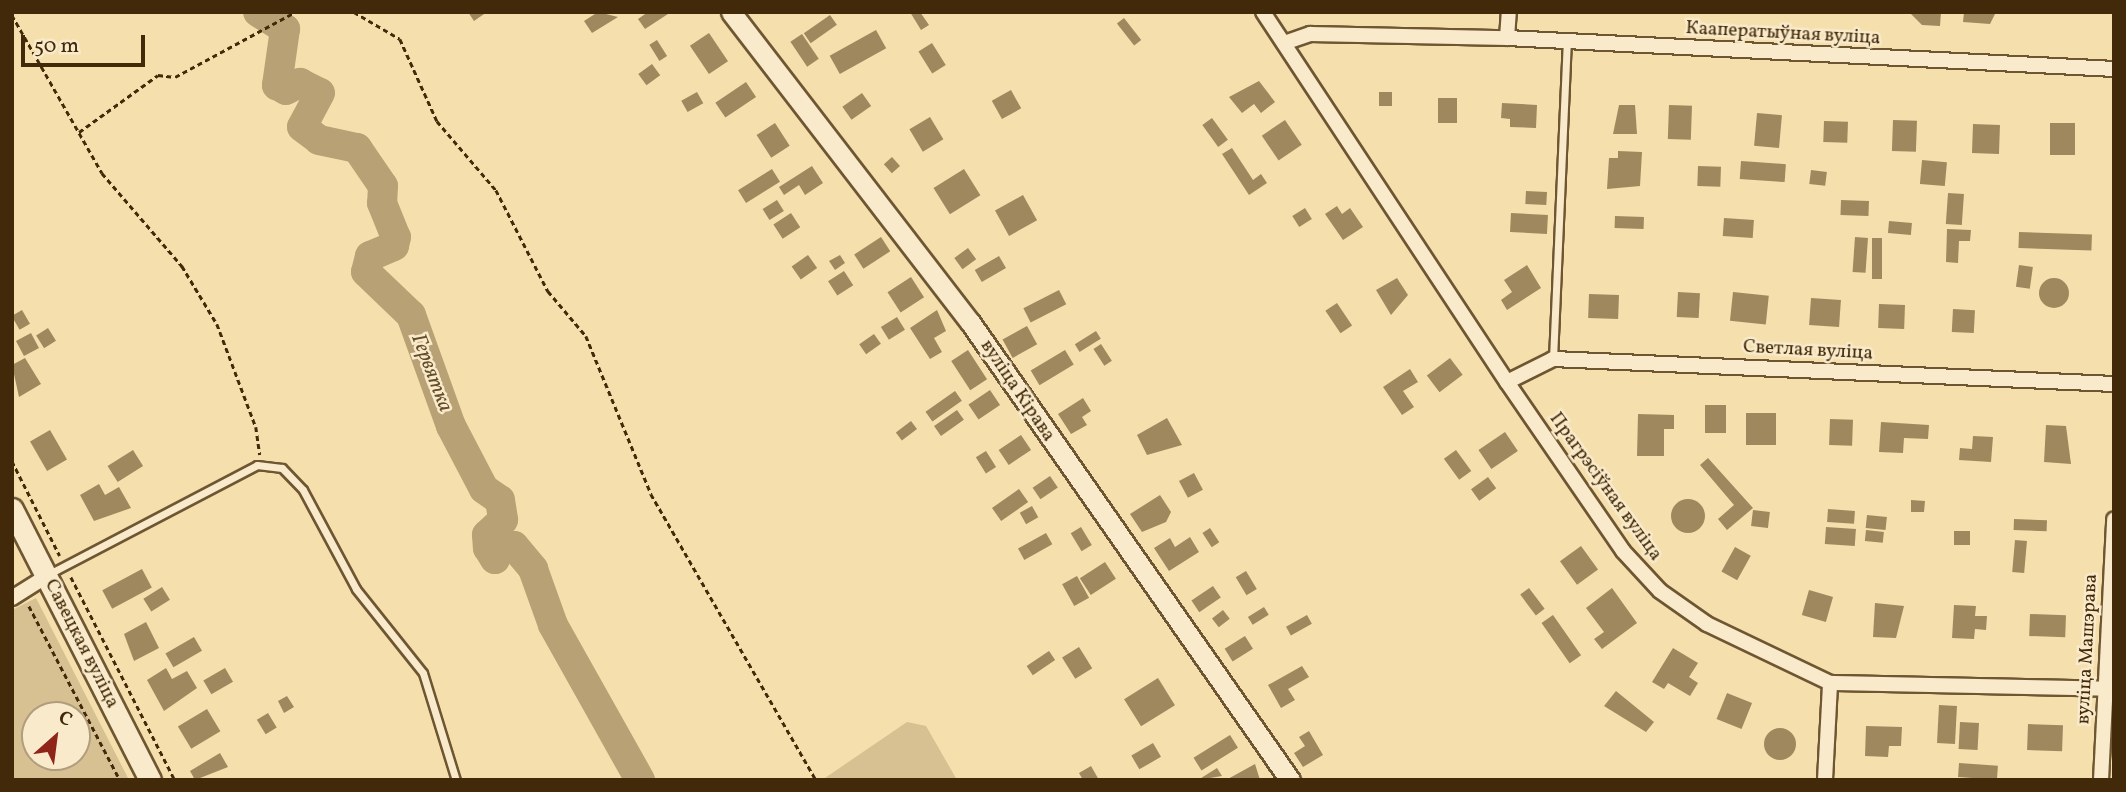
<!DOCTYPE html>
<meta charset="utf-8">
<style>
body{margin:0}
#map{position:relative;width:2126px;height:792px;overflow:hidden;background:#f5dfad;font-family:Vollkorn,serif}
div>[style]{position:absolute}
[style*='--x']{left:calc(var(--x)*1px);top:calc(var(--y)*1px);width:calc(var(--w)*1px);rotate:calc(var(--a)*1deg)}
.green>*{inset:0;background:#d7c091}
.river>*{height:30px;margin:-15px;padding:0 15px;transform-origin:15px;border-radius:15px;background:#b8a175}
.building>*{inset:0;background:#9f885e;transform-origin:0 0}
.round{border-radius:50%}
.path>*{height:2.5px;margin-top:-1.25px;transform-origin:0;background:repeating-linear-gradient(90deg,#422909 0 5px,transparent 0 8.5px)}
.roads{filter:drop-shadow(2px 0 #6f5632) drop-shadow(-2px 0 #6f5632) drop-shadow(0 2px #6f5632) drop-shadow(0 -2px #6f5632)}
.service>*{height:7px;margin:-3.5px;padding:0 3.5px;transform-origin:3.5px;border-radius:3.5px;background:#f8eaca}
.minor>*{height:14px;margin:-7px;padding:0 7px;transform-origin:7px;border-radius:7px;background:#f8eaca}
.tertiary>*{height:19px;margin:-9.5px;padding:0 9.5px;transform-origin:9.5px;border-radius:9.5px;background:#f8eaca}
.secondary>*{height:21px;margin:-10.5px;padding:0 10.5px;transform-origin:10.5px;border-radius:10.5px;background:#f8eaca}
span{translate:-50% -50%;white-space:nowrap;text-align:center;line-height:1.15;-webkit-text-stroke:5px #f8eaca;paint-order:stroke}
.street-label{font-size:19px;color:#422909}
.water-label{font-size:21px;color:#654d29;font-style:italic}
.frame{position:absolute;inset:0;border:14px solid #422909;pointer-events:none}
.north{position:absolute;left:21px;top:701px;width:70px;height:70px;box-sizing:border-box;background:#f8eaca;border:2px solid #af9d7d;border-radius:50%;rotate:28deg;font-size:19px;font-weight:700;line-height:28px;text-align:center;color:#422909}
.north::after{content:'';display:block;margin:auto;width:24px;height:32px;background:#8f2418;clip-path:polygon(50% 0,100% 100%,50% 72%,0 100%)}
.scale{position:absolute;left:21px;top:35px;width:124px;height:32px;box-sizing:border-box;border:4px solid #422909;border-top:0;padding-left:9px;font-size:21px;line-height:24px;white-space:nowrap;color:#422909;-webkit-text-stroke:5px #f8eaca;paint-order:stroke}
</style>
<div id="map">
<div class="green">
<div style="clip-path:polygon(evenodd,36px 598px,129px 780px,12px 780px,12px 610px,36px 598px,35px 715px,77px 715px,77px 757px,35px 757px,35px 715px)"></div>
<div style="clip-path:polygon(907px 722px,926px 726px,957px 780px,822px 780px)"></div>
</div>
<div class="river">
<div style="--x:258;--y:12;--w:32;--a:32"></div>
<div style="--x:285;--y:29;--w:57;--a:98.1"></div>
<div style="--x:277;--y:85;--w:10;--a:29"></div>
<div style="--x:286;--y:90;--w:16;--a:-27"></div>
<div style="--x:300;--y:83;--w:22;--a:27"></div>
<div style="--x:320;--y:93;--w:38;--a:118"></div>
<div style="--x:302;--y:127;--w:21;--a:37"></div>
<div style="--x:319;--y:140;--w:39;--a:12"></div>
<div style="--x:357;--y:148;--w:46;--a:55.6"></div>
<div style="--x:383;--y:186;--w:17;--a:93"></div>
<div style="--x:382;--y:203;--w:37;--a:68"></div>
<div style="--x:396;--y:237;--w:9;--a:103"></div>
<div style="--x:394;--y:246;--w:26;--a:157"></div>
<div style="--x:370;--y:256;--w:16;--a:104"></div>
<div style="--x:366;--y:272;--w:62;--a:43.7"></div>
<div style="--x:411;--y:315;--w:118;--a:70.2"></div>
<div style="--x:451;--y:426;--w:71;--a:62.4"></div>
<div style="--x:484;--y:489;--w:19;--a:35"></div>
<div style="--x:500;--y:500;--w:20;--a:81"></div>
<div style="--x:503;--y:520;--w:22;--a:137"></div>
<div style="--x:487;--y:535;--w:13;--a:86"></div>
<div style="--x:488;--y:548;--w:13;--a:58"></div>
<div style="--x:495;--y:559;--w:13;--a:-67"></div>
<div style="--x:500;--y:547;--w:14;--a:-4"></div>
<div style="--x:514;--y:546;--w:30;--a:50"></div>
<div style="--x:533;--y:569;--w:59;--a:70.3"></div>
<div style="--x:553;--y:625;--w:178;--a:60.7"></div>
</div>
<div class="building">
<div style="clip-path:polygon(468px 12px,487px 12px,474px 21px)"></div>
<div style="clip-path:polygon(598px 12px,618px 17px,592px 33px,584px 21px)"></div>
<div style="clip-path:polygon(648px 12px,671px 12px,645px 29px,638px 19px)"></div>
<div style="clip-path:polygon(910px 12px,920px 12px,929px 25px,921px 30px)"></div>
<div style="clip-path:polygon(1909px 12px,1941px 12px,1940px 26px,1922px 25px)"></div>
<div style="clip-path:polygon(1964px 12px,1996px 12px,1990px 24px,1963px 22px)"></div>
<div style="left:830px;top:15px;width:12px;height:32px;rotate:55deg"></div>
<div style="left:1124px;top:18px;width:28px;height:9px;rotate:52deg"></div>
<div style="left:876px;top:30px;width:21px;height:53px;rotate:61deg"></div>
<div style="left:709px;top:33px;width:34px;height:23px;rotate:56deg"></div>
<div style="left:802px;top:34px;width:30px;height:14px;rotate:56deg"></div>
<div style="left:657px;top:40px;width:19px;height:9px;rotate:58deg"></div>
<div style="left:932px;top:43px;width:26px;height:16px;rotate:58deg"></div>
<div style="left:652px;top:64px;width:14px;height:17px;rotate:54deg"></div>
<div style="clip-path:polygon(1259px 81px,1275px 102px,1261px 113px,1254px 104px,1242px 113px,1229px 97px)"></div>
<div style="left:746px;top:82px;width:18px;height:37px;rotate:56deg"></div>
<div style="left:1011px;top:90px;width:21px;height:22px;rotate:61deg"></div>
<div style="left:697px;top:92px;width:13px;height:18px;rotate:61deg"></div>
<div style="left:1379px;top:92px;width:13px;height:14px"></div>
<div style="left:862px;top:93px;width:16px;height:24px;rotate:55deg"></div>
<div style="left:1438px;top:98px;width:19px;height:25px"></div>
<div style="clip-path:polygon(1502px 103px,1537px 105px,1536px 128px,1510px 127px,1510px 119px,1501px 118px)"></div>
<div style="clip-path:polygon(1619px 105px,1635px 105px,1637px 134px,1613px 134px)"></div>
<div style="left:1669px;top:105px;width:23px;height:34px;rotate:2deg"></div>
<div style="left:1757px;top:113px;width:25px;height:33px;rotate:5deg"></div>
<div style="left:930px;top:117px;width:26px;height:24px;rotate:59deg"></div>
<div style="left:1212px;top:118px;width:27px;height:12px;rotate:54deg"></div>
<div style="left:1285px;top:120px;width:30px;height:28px;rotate:56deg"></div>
<div style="left:1893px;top:120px;width:24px;height:31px;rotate:2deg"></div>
<div style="left:1824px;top:121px;width:24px;height:21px;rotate:2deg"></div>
<div style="left:775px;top:123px;width:27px;height:22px;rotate:57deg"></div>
<div style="left:2050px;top:123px;width:25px;height:32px"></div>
<div style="left:1973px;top:124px;width:27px;height:29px;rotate:2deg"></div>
<div style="clip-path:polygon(1232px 148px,1253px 180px,1261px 174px,1267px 183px,1249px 195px,1222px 154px)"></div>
<div style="clip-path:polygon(1618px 151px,1642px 152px,1640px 186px,1607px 189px,1609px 158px,1618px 158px)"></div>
<div style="left:892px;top:157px;width:12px;height:11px;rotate:48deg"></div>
<div style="left:1922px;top:160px;width:25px;height:24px;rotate:5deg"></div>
<div style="left:1741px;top:161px;width:45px;height:18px;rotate:4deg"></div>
<div style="clip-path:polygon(812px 166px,823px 183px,805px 195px,799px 185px,784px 195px,779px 187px)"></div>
<div style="left:1698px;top:166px;width:23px;height:20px;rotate:2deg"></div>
<div style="left:772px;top:169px;width:15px;height:40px;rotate:58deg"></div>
<div style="left:964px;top:169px;width:31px;height:36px;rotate:58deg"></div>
<div style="left:1811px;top:170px;width:16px;height:14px;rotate:7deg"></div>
<div style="left:1526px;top:191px;width:21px;height:13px;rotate:3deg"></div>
<div style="left:1948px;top:193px;width:16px;height:31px;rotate:4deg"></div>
<div style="left:1023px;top:195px;width:29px;height:32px;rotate:61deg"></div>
<div style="left:777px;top:200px;width:13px;height:17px;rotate:58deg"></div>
<div style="left:1841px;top:200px;width:28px;height:15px;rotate:2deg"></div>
<div style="clip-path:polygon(1337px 206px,1342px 214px,1350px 208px,1363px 227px,1343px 240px,1325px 214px)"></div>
<div style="left:1305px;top:208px;width:13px;height:15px;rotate:58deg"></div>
<div style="left:791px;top:213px;width:17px;height:21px;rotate:57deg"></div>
<div style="left:1511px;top:213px;width:37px;height:19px;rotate:3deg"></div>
<div style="left:1615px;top:216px;width:29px;height:12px;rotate:2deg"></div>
<div style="left:1724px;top:218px;width:30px;height:18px;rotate:4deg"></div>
<div style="left:1889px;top:221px;width:23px;height:12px;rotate:5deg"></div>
<div style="clip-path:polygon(1947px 229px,1971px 230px,1970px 241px,1959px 241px,1958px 263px,1946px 262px)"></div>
<div style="left:2019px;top:232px;width:73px;height:16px;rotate:2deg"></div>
<div style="left:881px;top:237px;width:17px;height:32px;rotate:57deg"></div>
<div style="left:1855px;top:237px;width:13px;height:35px;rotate:4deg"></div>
<div style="left:1872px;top:238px;width:10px;height:41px"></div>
<div style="left:968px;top:248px;width:14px;height:17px;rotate:54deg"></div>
<div style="left:808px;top:255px;width:16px;height:20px;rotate:55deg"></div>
<div style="clip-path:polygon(840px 255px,845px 263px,835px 270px,829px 261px)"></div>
<div style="left:999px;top:256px;width:14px;height:28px;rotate:60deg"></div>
<div style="clip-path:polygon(1527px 265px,1541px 288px,1507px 310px,1501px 300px,1512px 292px,1504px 280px)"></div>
<div style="left:2019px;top:265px;width:14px;height:22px;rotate:8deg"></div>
<div style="left:844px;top:271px;width:17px;height:19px;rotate:57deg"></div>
<div style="left:911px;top:277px;width:24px;height:28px;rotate:57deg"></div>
<div class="round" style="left:2039px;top:278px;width:30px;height:30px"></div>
<div style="clip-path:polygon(1397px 278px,1408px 295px,1391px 315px,1376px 290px)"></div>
<div style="left:1059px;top:290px;width:16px;height:40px;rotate:63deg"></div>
<div style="left:1678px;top:292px;width:22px;height:25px;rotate:3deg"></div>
<div style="left:1733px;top:292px;width:36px;height:29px;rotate:6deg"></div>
<div style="left:1589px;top:294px;width:30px;height:24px;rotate:2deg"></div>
<div style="left:1811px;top:298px;width:30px;height:27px;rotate:4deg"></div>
<div style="left:1337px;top:303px;width:27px;height:14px;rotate:56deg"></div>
<div style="left:1879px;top:304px;width:26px;height:24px;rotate:2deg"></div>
<div style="left:1953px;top:309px;width:22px;height:23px;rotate:3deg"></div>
<div style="left:22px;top:310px;width:16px;height:12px;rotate:60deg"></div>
<div style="clip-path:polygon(937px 310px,946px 331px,934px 338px,942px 352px,930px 359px,910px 328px)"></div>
<div style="left:897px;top:317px;width:15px;height:19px;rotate:58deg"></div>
<div style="left:1027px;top:326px;width:21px;height:28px;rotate:61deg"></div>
<div style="left:48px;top:328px;width:15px;height:14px;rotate:58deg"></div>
<div style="left:1096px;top:331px;width:9px;height:25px;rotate:58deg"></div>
<div style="left:31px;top:333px;width:17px;height:17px;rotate:62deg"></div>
<div style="left:874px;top:334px;width:12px;height:18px;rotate:55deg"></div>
<div style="left:1101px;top:344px;width:20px;height:9px;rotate:57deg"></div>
<div style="left:968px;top:350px;width:35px;height:20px;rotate:57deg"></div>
<div style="left:1065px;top:350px;width:17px;height:40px;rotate:59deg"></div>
<div style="clip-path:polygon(25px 358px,41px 384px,19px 397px,12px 365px)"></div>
<div style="left:1450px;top:358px;width:21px;height:29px;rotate:53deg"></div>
<div style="clip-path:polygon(1410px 369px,1418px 382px,1403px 391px,1414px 407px,1402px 415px,1383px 387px)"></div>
<div style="left:990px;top:390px;width:18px;height:26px;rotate:56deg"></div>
<div style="left:955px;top:391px;width:12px;height:36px;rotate:55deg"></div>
<div style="clip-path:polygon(1083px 398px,1091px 411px,1082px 417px,1087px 425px,1071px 434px,1058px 414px)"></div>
<div style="left:1705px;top:405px;width:21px;height:28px"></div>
<div style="left:957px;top:410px;width:12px;height:28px;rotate:55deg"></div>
<div style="left:1746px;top:413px;width:30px;height:32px"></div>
<div style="clip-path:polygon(1638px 414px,1674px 415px,1674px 429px,1664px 429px,1664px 456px,1637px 456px)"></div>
<div style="clip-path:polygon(1167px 418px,1182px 445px,1147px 455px,1137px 435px)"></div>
<div style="left:1830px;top:419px;width:23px;height:26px;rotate:2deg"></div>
<div style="left:911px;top:421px;width:10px;height:19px;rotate:53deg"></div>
<div style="clip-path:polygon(1881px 422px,1929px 425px,1928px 439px,1904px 438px,1903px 453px,1879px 452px)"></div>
<div style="clip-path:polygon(2046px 425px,2066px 426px,2071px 464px,2044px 462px)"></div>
<div style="left:50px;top:430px;width:34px;height:23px;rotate:60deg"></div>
<div style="left:1505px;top:432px;width:23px;height:32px;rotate:56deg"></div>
<div style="left:1021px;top:435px;width:18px;height:27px;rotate:56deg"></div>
<div style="clip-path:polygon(1973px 436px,1993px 437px,1991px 462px,1959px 460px,1960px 448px,1972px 449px)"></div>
<div style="left:133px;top:450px;width:19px;height:30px;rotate:58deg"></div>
<div style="left:1456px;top:450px;width:26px;height:15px;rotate:54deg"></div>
<div style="left:986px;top:451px;width:19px;height:12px;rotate:58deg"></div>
<div style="clip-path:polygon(1708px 458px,1753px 508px,1727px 530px,1718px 519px,1734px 505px,1700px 465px)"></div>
<div style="left:1194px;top:473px;width:19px;height:17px;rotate:62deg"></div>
<div style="left:1050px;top:476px;width:14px;height:21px;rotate:56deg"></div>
<div style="left:1488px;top:477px;width:14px;height:21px;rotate:54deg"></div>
<div style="clip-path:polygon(99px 484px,105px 495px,119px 487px,131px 508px,94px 521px,80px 495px)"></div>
<div style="left:1019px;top:489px;width:16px;height:33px;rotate:55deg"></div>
<div style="clip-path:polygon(1160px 495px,1171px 512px,1166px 522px,1142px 532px,1130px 514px)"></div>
<div class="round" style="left:1671px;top:499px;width:34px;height:34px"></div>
<div style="clip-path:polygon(1911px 500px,1925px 501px,1924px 512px,1911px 512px)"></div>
<div style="left:1032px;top:506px;width:13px;height:14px;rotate:61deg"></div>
<div style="left:1828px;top:509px;width:27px;height:13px;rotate:4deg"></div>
<div style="left:1753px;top:510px;width:17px;height:16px;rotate:7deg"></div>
<div style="left:1867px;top:515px;width:20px;height:13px;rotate:6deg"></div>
<div style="left:2014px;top:519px;width:33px;height:11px;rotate:2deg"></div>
<div style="left:1081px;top:527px;width:21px;height:12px;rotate:59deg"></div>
<div style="left:1826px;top:527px;width:30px;height:17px;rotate:4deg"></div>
<div style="left:1210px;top:528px;width:17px;height:9px;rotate:57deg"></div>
<div style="left:1866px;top:530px;width:18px;height:11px;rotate:6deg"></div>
<div style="left:1954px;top:531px;width:16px;height:14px"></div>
<div style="left:1046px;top:533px;width:13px;height:32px;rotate:61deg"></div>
<div style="clip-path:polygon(1190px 537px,1199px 552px,1169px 571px,1154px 548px,1170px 538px,1175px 547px)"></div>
<div style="left:2015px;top:540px;width:12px;height:32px;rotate:5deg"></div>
<div style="left:1581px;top:546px;width:29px;height:26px;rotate:54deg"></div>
<div style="left:1735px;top:547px;width:18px;height:28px;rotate:29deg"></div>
<div style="left:1105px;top:562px;width:20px;height:30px;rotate:57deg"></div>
<div style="left:142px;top:569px;width:21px;height:45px;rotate:62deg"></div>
<div style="left:1246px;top:571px;width:21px;height:12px;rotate:59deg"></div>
<div style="left:1077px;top:576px;width:25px;height:17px;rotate:61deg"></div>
<div style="left:1213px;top:586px;width:14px;height:26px;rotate:56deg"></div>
<div style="left:162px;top:587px;width:15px;height:22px;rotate:58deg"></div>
<div style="left:1529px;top:588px;width:26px;height:11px;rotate:53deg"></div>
<div style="clip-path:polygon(1612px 588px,1637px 623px,1602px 649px,1594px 639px,1604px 632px,1586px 608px)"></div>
<div style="left:1809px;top:590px;width:25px;height:26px;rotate:16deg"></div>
<div style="clip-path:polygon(1875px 603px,1904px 606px,1896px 638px,1873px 637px)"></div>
<div style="clip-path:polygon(1954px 605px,1976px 606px,1975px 616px,1987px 616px,1986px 630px,1975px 629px,1974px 639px,1952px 638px)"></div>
<div style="left:1264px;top:607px;width:9px;height:19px;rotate:58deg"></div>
<div style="left:1223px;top:610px;width:11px;height:14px;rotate:52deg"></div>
<div style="left:2030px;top:614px;width:36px;height:22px;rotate:2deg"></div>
<div style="left:1307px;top:615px;width:10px;height:24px;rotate:61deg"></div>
<div style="left:1553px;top:615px;width:49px;height:14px;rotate:55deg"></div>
<div style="clip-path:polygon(146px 622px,159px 648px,134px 661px,124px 634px)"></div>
<div style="left:1245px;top:636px;width:15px;height:24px;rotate:58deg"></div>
<div style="left:194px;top:637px;width:16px;height:33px;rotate:60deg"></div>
<div style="left:1079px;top:647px;width:25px;height:20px;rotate:58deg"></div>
<div style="clip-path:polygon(1673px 648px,1698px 663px,1689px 677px,1698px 683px,1690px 696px,1668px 683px,1664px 689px,1652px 682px)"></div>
<div style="left:1049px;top:651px;width:11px;height:27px;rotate:56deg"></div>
<div style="clip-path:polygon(1302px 666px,1309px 677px,1288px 689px,1295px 700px,1281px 708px,1268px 685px)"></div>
<div style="clip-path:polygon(166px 668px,172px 679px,187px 671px,197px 688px,164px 711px,147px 680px)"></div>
<div style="left:225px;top:668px;width:16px;height:25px;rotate:60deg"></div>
<div style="left:1158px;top:678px;width:32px;height:40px;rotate:58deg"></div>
<div style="clip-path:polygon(1616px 691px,1654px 722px,1646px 732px,1604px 706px)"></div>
<div style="left:1727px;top:693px;width:27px;height:28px;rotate:22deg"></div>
<div style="clip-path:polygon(287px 696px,294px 707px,284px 713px,278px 701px)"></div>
<div style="left:1939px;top:705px;width:18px;height:38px;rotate:3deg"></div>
<div style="left:207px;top:709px;width:26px;height:34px;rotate:59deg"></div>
<div style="left:268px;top:713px;width:17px;height:13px;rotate:59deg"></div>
<div style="left:1960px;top:722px;width:19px;height:27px;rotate:3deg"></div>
<div style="left:2028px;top:724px;width:35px;height:26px;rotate:2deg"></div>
<div style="clip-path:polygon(1866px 726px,1902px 727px,1901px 746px,1889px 746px,1888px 757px,1865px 756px)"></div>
<div class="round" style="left:1764px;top:728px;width:32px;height:32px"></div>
<div style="clip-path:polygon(1309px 731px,1323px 755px,1303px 767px,1294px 753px,1305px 746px,1299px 737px)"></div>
<div style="left:1230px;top:735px;width:15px;height:43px;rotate:58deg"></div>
<div style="left:1153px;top:743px;width:16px;height:25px;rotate:60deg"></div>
<div style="clip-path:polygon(220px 753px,228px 767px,195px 780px,190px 771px)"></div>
<div style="left:1959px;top:763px;width:39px;height:14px;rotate:4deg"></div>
<div style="clip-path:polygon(1255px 764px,1260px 780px,1226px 780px)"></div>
<div style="clip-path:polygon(1091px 766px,1099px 780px,1083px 780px,1079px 773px)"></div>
<div style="clip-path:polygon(1217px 768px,1222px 776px,1198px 780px)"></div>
</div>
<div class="path">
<div style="--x:354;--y:12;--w:53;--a:30.4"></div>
<div style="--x:400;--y:39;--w:90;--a:65.7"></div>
<div style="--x:437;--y:121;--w:91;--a:49.5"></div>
<div style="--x:496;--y:190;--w:114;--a:62.8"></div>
<div style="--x:548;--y:291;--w:59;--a:49.8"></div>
<div style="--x:586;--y:336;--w:171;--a:67.6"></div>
<div style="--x:651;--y:494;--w:330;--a:60"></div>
<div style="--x:12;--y:15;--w:182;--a:60.3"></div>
<div style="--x:102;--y:173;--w:123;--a:49.3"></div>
<div style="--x:182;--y:266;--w:68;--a:58.9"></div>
<div style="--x:217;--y:324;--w:110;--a:69.3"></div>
<div style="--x:256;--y:427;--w:28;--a:82"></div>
<div style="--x:79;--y:132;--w:97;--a:-35.8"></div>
<div style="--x:158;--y:75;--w:17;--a:7"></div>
<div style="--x:175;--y:77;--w:136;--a:-28.4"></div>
<div style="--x:12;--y:461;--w:106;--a:63.2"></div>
<div style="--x:71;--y:577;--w:228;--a:62.9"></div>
<div style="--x:29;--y:606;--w:196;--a:62.4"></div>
</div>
<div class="roads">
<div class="service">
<div style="--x:1553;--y:359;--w:315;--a:-87.5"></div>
<div style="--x:47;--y:575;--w:237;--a:-27.6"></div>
<div style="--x:257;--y:465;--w:25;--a:7"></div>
<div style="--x:282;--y:468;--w:30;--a:46"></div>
<div style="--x:303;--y:490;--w:112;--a:61.8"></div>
<div style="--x:356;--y:589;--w:107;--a:51.4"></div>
<div style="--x:423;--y:673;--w:112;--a:72.9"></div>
</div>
<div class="minor">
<div style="--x:1263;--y:12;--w:443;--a:56.6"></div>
<div style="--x:1507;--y:382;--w:205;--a:55.5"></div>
<div style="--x:1623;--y:551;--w:54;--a:47.2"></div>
<div style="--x:1660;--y:591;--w:57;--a:35.1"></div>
<div style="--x:1707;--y:624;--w:136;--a:25.6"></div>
<div style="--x:1830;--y:683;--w:284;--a:1.2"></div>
<div style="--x:1507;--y:38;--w:26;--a:-86"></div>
<div style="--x:1284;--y:43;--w:28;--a:-19"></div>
<div style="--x:1310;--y:34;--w:197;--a:1.2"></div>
<div style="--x:1507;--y:38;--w:608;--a:2.92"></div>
<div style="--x:1507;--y:382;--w:51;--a:-26.6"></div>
<div style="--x:1553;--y:359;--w:562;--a:2.55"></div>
<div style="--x:12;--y:598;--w:41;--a:-32.2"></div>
<div style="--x:1825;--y:780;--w:97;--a:-87"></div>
<div style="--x:2101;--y:780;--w:261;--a:-87.1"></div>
</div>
<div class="tertiary">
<div style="--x:731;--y:12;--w:391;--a:52.4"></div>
<div style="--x:970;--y:322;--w:559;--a:55.06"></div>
</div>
<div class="secondary">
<div style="--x:12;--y:509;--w:304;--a:63"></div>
</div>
</div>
<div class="street-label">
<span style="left:1783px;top:34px;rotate:3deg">Кааператыўная вуліца</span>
<span style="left:1808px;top:351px;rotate:3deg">Светлая вуліца</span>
<span style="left:1017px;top:391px;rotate:56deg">вуліца Кірава</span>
<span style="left:1605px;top:487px;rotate:54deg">Прагрэсіўная вуліца</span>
<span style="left:81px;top:644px;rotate:63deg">Савецкая вуліца</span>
<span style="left:2088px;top:649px;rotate:-87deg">вуліца Машэрава</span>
</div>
<div class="water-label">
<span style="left:431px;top:373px;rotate:69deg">Гервятка</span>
</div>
<div class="frame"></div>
<div class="north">С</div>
<div class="scale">50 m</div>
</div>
